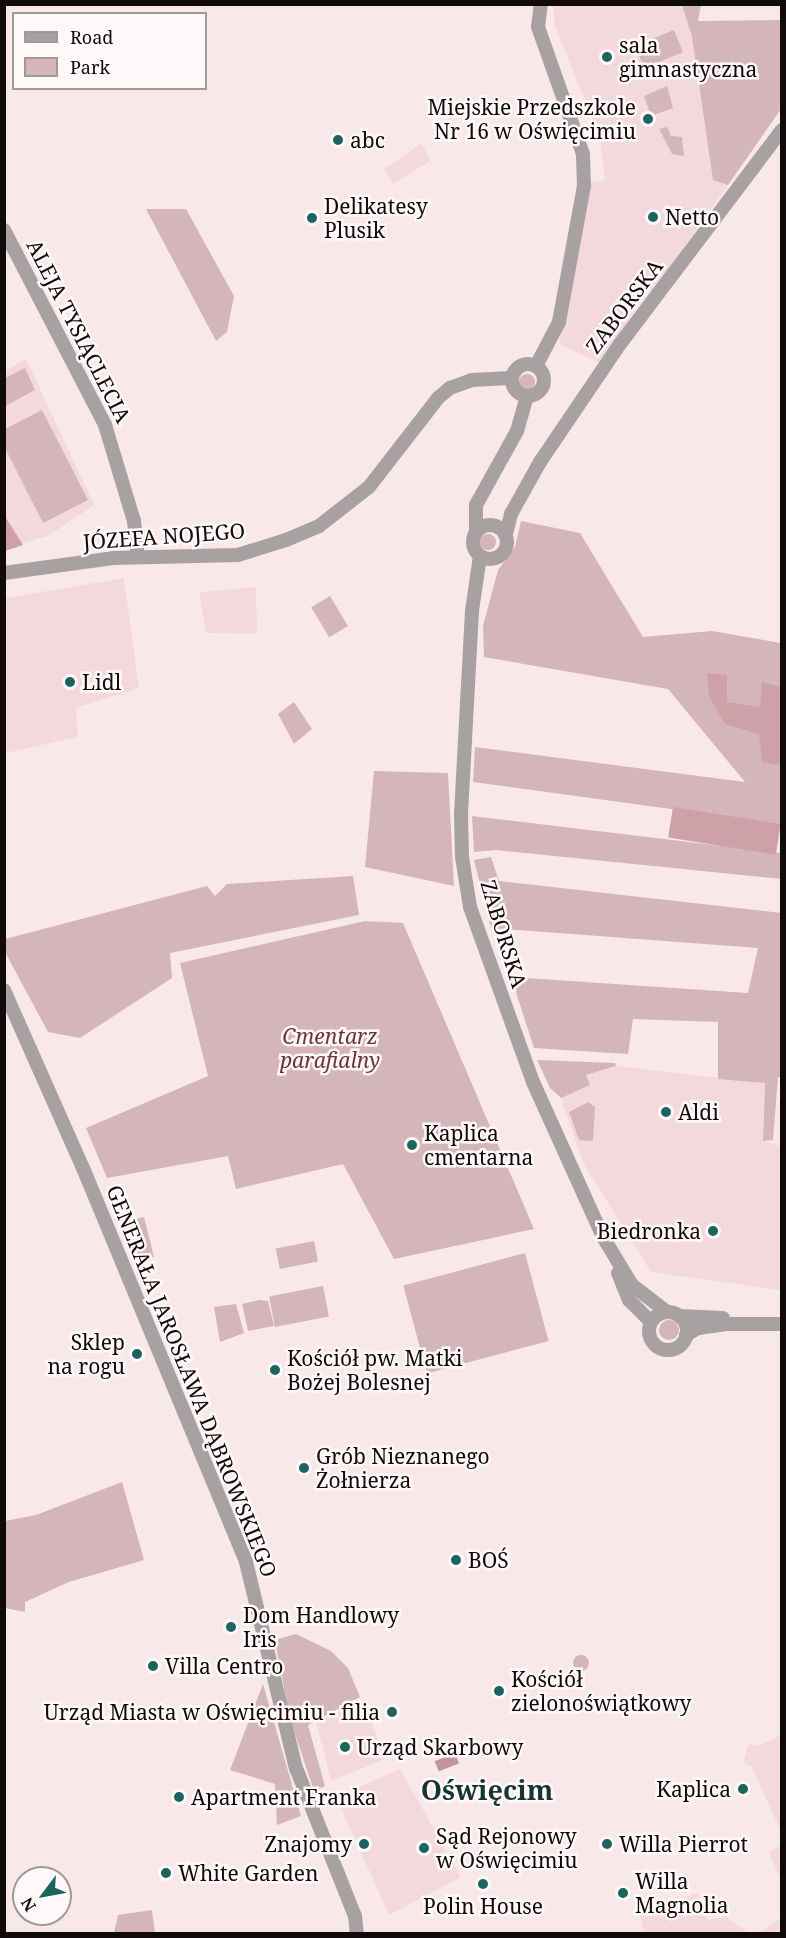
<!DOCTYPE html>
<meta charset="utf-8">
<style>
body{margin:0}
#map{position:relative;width:786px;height:1938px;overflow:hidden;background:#f9e8ea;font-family:"Noto Serif",serif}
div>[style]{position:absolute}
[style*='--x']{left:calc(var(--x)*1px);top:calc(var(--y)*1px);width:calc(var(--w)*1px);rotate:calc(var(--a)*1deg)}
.built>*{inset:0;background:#f3d9dd}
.green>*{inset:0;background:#d4b6ba;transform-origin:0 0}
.round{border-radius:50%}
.forest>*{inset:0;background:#cea0a8;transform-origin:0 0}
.water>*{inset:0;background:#c3969e;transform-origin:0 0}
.minor>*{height:14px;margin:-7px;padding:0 7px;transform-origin:7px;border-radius:7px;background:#a8a1a2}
.minor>.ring{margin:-7px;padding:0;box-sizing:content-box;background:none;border:14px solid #a8a1a2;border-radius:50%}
.dots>*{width:16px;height:16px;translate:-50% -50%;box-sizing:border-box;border:3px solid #fff8f9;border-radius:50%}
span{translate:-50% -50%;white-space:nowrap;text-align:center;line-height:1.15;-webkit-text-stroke:5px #fff8f9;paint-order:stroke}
.poi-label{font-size:21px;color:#100a0b}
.left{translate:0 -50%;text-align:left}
.right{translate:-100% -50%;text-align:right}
.street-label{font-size:21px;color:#100a0b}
.park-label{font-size:21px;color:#6d3240;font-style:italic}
.district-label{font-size:27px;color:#143633;font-weight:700}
.frame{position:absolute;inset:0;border:6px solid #100a0b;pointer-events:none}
.legend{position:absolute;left:12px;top:12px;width:195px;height:78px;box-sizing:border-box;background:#fff8f9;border:2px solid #9f999a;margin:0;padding:8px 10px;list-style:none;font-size:18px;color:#100a0b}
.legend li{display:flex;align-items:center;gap:12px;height:30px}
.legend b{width:30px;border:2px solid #9f999a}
.north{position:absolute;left:12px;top:1866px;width:60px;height:60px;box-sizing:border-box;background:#fff8f9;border:2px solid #9f999a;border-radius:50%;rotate:238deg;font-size:16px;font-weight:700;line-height:24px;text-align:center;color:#100a0b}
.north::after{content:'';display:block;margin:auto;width:21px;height:27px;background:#1a665f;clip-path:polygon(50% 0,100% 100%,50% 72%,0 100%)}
</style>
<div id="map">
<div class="built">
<div style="clip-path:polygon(553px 4px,683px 5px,692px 37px,713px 179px,728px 185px,653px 291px,649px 289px,600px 363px,559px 344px,591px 183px,605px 180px,600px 137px,555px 26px)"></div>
<div style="clip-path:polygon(422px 143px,430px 161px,393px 184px,384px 169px)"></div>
<div style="clip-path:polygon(26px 359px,94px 505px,48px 536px,5px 548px,5px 371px)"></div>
<div style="clip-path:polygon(124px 578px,139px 688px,76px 708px,78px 737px,5px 753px,5px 598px)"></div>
<div style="clip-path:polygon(256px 587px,257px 634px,206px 633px,199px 592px)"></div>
<div style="clip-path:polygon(616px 1066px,765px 1083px,763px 1141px,781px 1146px,781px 1290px,651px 1272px,583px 1163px,561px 1098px,590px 1085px,585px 1076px)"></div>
<div style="clip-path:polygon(363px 1699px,385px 1759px,331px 1781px,316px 1722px)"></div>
<div style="clip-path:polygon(781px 1735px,781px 1831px,751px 1766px,743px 1763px,749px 1743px,758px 1746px)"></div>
<div style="clip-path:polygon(400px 1769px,461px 1877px,389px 1915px,336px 1797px)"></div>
<div style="clip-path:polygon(781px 1845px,781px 1880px,769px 1852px)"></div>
<div style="clip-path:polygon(698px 1892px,707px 1920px,726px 1917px,749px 1933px,644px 1933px,640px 1916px)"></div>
<div style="clip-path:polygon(781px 1918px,781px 1933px,759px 1933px)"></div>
</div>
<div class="green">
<div style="clip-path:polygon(682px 5px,701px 5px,698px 21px,781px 20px,781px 109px,728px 185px,713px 180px,692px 37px)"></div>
<div style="left:674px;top:30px;width:24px;height:42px;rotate:68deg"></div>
<div style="clip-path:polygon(667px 86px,673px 108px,651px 116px,644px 96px)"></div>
<div style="clip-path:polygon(667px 127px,671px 136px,682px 137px,684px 156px,672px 154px,659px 129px)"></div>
<div style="clip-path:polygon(186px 209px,234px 296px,227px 332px,216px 341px,146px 209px)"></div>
<div style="clip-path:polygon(25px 368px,35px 390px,5px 406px,5px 378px)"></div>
<div class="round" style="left:519px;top:374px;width:16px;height:16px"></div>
<div style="clip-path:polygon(42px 410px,88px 500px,43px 523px,4px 446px,5px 429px)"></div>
<div style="clip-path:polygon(521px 521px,580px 533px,643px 637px,712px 631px,781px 643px,781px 824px,473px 782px,475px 747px,745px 782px,668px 689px,484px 657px,483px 626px,498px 570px,515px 547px)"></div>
<div class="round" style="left:480px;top:534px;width:16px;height:16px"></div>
<div style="left:330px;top:596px;width:35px;height:22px;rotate:59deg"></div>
<div style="clip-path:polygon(294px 702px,312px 729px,294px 744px,278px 714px)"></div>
<div style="clip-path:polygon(374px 771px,448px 773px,454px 886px,365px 867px)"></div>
<div style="clip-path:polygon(472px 816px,781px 853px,781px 879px,496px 850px,474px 852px)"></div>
<div style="clip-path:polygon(491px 857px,499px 881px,781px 913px,782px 1077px,778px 1077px,773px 1140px,763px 1141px,765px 1083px,718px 1079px,718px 1022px,633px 1019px,628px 1054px,534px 1048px,511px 977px,748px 993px,758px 948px,491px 928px,474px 860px)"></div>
<div style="clip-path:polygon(353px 876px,359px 915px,170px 953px,172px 978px,80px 1038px,48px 1032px,5px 952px,5px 939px,207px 886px,215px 896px,227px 884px)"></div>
<div style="clip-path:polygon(365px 921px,403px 923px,534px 1229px,394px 1259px,343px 1164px,236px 1189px,228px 1156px,107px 1178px,86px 1128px,208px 1076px,180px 963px)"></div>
<div style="clip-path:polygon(537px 1060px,615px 1063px,616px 1066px,586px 1075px,590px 1085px,561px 1098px,550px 1088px)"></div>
<div style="clip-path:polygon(588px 1102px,595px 1107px,593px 1141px,579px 1140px,569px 1112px)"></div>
<div style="clip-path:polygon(144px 1217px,154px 1257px,140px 1259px,126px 1221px)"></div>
<div style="left:314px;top:1241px;width:21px;height:39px;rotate:79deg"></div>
<div style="left:525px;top:1253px;width:91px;height:126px;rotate:75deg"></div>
<div style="left:323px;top:1286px;width:31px;height:55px;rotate:79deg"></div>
<div style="clip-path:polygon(259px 1300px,268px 1301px,274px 1326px,248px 1331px,242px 1304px)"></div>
<div style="clip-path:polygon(236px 1304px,244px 1333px,220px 1342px,214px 1307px)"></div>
<div class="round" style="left:659px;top:1320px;width:20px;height:20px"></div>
<div style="clip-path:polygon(122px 1482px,144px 1560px,69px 1582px,25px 1602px,25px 1612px,5px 1608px,5px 1521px,36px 1515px)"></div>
<div style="clip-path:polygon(296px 1634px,331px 1651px,348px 1668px,360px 1697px,308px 1725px,325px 1786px,314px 1791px,290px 1719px,276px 1646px,278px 1639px)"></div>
<div class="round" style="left:573px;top:1655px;width:16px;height:16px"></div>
<div style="clip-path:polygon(263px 1684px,301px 1816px,277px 1825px,275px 1784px,230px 1770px)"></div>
<div style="clip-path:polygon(152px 1910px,155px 1933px,114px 1933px,118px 1915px)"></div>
</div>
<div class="forest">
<div style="clip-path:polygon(4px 515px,23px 545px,5px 551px,4px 551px)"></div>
<div style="clip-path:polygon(707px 673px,727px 675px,727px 702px,760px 707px,762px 682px,781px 687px,781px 765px,762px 762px,759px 734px,725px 724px,709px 696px)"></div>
<div style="left:673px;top:807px;width:109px;height:31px;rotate:9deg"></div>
</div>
<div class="water">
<div style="left:455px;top:1753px;width:11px;height:22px;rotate:68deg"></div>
</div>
<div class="minor">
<div style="--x:4;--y:230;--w:220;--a:62.6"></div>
<div style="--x:105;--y:425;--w:100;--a:73.2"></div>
<div style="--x:134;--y:521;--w:36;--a:84"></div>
<div class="ring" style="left:512px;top:364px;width:18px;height:18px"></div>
<div style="--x:536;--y:366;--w:50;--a:-62.4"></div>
<div style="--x:559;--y:322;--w:138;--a:-79.6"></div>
<div style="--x:584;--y:186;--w:32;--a:-92"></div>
<div style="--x:583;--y:154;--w:135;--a:-109.5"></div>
<div style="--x:538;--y:27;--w:23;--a:-83"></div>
<div class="ring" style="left:473px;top:525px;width:20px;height:20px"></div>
<div style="--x:476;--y:532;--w:27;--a:-90"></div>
<div style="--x:476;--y:505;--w:85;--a:-61"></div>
<div style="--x:517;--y:431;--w:36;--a:-74"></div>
<div style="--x:506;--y:534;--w:21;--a:-76"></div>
<div style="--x:511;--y:514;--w:60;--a:-60.9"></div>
<div style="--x:540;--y:462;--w:143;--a:-55.9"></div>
<div style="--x:620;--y:344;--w:268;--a:-52.9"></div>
<div style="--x:480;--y:556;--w:56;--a:98.3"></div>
<div style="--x:472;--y:611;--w:202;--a:93.1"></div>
<div style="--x:461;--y:813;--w:44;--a:88.7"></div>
<div style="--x:462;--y:857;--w:51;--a:80.9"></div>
<div style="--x:470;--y:907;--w:186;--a:70.2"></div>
<div style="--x:533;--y:1082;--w:170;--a:65.7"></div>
<div style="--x:603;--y:1237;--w:56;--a:58.9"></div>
<div style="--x:632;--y:1285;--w:44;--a:37.6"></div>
<div style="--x:4;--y:573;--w:110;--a:-7.8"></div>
<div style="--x:113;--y:558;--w:125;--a:-1.4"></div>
<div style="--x:238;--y:555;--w:50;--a:-17.4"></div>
<div style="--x:286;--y:540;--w:36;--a:-23"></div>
<div style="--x:319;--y:526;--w:63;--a:-38"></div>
<div style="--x:369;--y:487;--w:113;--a:-52.2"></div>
<div style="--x:438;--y:398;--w:16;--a:-40"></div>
<div style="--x:450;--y:388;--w:23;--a:-20"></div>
<div style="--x:472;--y:380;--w:39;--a:-3"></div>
<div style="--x:4;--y:990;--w:195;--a:66.1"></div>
<div style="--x:83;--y:1168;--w:426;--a:67.5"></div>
<div style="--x:246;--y:1562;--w:212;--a:76.4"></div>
<div style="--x:296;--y:1768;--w:159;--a:68.3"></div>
<div style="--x:355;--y:1916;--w:18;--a:84"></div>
<div style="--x:618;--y:1273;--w:29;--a:68"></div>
<div style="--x:629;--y:1300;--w:31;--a:45"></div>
<div class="ring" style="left:649px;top:1312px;width:24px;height:24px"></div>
<div style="--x:679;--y:1316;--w:44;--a:2.6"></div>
<div style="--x:686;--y:1335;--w:14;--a:-30"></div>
<div style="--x:698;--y:1328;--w:29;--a:-8"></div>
<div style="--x:727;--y:1324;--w:55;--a:0"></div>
</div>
<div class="dots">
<div style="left:607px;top:57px;background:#1a665f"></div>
<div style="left:648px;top:119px;background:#1a665f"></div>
<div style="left:338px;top:140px;background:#1a665f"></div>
<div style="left:653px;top:217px;background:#1a665f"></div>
<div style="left:312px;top:218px;background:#1a665f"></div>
<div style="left:70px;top:682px;background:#1a665f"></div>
<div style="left:666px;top:1112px;background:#1a665f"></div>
<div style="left:412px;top:1145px;background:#1a665f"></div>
<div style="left:713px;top:1231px;background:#1a665f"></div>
<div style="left:137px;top:1354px;background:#1a665f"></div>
<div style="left:275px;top:1370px;background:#1a665f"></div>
<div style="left:304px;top:1468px;background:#1a665f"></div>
<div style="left:456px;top:1560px;background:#1a665f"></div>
<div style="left:231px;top:1627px;background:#1a665f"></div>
<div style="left:153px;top:1666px;background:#1a665f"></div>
<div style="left:499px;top:1691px;background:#1a665f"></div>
<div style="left:392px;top:1712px;background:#1a665f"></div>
<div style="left:345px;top:1747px;background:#1a665f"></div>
<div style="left:743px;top:1789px;background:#1a665f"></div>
<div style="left:179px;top:1797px;background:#1a665f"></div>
<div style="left:364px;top:1844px;background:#1a665f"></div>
<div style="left:607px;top:1844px;background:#1a665f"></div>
<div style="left:424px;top:1848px;background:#1a665f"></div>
<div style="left:166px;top:1873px;background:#1a665f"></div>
<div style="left:483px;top:1884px;background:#1a665f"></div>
<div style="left:623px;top:1893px;background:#1a665f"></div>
</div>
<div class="poi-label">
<span class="left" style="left:619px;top:57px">sala<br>gimnastyczna</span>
<span class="right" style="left:636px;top:119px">Miejskie Przedszkole<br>Nr 16 w Oświęcimiu</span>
<span class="left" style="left:350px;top:140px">abc</span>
<span class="left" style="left:324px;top:218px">Delikatesy<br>Plusik</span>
<span class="left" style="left:665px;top:217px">Netto</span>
<span class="left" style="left:82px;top:682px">Lidl</span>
<span class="left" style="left:678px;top:1112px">Aldi</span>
<span class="left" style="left:424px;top:1145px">Kaplica<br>cmentarna</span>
<span class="right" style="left:701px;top:1231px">Biedronka</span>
<span class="right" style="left:125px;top:1354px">Sklep<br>na rogu</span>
<span class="left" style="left:287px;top:1370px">Kościół pw. Matki<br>Bożej Bolesnej</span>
<span class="left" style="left:316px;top:1468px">Grób Nieznanego<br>Żołnierza</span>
<span class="left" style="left:468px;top:1560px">BOŚ</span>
<span class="left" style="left:243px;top:1627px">Dom Handlowy<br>Iris</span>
<span class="left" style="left:165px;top:1666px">Villa Centro</span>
<span class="left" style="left:511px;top:1691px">Kościół<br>zielonoświątkowy</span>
<span class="right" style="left:380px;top:1712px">Urząd Miasta w Oświęcimiu - filia</span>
<span class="left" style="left:357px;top:1747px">Urząd Skarbowy</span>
<span class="right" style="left:731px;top:1789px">Kaplica</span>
<span class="left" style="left:191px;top:1797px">Apartment Franka</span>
<span class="left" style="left:436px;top:1848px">Sąd Rejonowy<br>w Oświęcimiu</span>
<span class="right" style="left:352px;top:1844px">Znajomy</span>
<span class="left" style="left:619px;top:1844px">Willa Pierrot</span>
<span class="left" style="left:178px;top:1873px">White Garden</span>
<span class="left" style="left:635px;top:1893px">Willa<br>Magnolia</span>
<span style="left:483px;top:1906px">Polin House</span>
</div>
<div class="street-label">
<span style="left:624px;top:306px;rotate:-53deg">ZABORSKA</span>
<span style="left:79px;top:331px;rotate:63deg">ALEJA TYSIĄCLECIA</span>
<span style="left:164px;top:536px;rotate:-4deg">JÓZEFA NOJEGO</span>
<span style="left:504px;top:934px;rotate:73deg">ZABORSKA</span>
<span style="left:192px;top:1381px;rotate:68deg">GENERAŁA JAROSŁAWA DĄBROWSKIEGO</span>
</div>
<div class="park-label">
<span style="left:330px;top:1048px">Cmentarz<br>parafialny</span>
</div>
<div class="district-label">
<span style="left:487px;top:1790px">Oświęcim</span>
</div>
<div class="frame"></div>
<ul class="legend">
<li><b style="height:8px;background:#a8a1a2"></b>Road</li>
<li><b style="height:16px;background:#d4b6ba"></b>Park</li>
</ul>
<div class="north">N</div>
</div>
